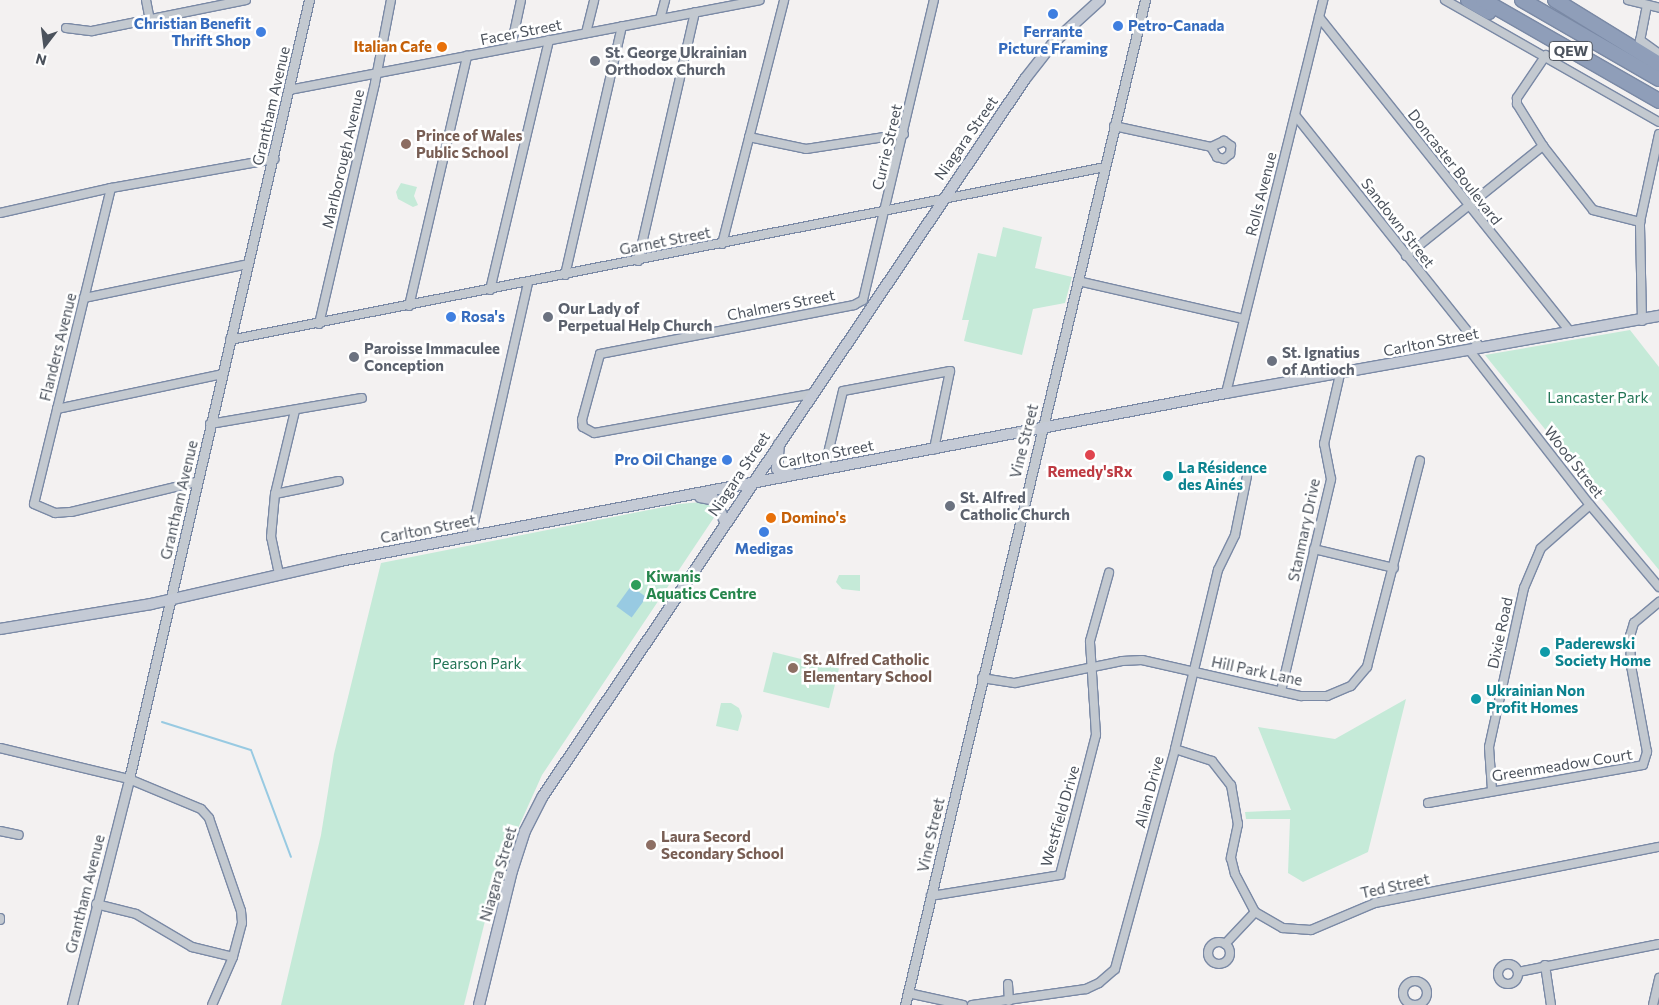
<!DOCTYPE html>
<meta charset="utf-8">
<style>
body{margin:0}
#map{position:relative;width:1659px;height:1005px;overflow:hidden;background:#f3f1f1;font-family:Commissioner,sans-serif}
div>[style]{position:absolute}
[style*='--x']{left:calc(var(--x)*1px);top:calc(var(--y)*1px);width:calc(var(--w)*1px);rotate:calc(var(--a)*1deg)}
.green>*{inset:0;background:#c5ead8;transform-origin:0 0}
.water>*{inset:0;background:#98cae2;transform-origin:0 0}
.stream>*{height:2px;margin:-1px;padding:0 1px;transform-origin:1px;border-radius:1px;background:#98cae2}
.roads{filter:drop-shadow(1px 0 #7a89a5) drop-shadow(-1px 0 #7a89a5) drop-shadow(0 1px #7a89a5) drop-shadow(0 -1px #7a89a5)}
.minor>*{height:8px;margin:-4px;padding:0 4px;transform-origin:4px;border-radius:4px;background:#c3c9d0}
.minor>.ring{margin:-4px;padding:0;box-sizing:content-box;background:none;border:8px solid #c3c9d0;border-radius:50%}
.tertiary>*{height:9px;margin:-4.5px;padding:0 4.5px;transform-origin:4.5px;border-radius:4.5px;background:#c3c9d0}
.secondary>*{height:10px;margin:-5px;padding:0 5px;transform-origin:5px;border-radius:5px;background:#c4cad5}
.motorway>*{height:14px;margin:-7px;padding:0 7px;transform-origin:7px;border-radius:7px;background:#8f9eb9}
.dots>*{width:14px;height:14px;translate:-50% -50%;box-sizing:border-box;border:2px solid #fff;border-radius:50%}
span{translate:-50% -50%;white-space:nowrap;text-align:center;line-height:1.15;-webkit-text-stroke:5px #fff;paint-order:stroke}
.shield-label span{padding:1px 4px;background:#fff;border:1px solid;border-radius:4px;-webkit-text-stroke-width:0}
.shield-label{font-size:14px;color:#4b525c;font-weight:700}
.shop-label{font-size:15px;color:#366cbe;font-weight:700}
.right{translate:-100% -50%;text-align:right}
.left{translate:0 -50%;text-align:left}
.street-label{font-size:15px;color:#4b525c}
.food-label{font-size:15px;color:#c56008;font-weight:700}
.worship-label{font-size:15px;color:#5b616d;font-weight:700}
.education-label{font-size:15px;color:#785e54;font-weight:700}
.park-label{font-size:15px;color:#237556}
.culture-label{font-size:15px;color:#0d838f;font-weight:700}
.health-label{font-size:15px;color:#be3a42;font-weight:700}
.leisure-label{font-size:15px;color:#27864d;font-weight:700}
.north{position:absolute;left:20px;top:20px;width:50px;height:50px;-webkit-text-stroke:4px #fff;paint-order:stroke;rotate:195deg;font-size:14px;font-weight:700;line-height:20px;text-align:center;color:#4b525c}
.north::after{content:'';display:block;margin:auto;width:18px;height:22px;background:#4b525c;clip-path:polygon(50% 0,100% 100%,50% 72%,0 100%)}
</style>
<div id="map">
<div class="green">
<div style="clip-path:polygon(401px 183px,417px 187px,414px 196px,418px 205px,413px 207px,398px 199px,396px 192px)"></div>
<div style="clip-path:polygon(1003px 227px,1042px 237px,1035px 268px,1072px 277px,1065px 303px,1033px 309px,1022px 355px,964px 341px,969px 320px,962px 320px,978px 253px,996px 257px)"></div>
<div style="clip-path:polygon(1630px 330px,1659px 367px,1659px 570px,1485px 355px)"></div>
<div style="clip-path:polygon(713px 501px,719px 510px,542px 775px,496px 877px,464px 1005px,281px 1005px,321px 835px,334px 754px,381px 563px,679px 504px)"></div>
<div style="clip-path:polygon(839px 575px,860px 575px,860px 591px,842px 589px,836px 582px)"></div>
<div style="left:773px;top:652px;width:68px;height:41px;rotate:14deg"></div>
<div style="clip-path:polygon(1406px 699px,1368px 852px,1303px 882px,1288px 873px,1290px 819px,1246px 819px,1245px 812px,1291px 810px,1258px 727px,1335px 739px)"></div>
<div style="clip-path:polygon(721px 703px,731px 703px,739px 708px,742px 716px,738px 731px,716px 726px)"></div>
</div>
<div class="water">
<div style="left:631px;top:586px;width:19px;height:25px;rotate:36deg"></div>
</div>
<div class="stream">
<div style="--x:162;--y:722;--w:93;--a:17.5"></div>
<div style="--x:251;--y:750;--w:114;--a:69.5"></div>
</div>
<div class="roads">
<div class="minor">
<div style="--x:146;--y:0;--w:20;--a:79"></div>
<div style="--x:1445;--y:0;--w:246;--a:29.7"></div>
<div style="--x:1628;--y:0;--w:32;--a:14"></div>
<div style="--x:1647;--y:5;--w:36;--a:101"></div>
<div style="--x:1640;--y:40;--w:24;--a:36"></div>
<div style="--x:1319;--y:17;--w:404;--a:51.4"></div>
<div style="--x:660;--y:19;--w:20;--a:-75"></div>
<div style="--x:66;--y:28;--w:26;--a:7"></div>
<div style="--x:92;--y:31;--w:157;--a:-11.4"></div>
<div style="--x:586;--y:33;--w:34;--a:-76"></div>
<div style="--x:511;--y:47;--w:48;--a:-78"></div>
<div style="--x:1546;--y:55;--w:52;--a:124"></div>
<div style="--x:1517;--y:98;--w:6;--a:90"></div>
<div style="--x:1517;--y:104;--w:49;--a:58.2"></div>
<div style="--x:1543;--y:146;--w:81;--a:52"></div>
<div style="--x:1593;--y:210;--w:49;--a:14.3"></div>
<div style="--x:289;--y:90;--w:479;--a:-10.8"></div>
<div style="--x:1295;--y:115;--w:298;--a:51.4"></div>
<div style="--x:1114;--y:126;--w:99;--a:12.2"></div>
<div style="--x:1211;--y:147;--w:12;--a:59"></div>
<div style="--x:1217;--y:157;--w:7;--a:16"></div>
<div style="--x:1224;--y:159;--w:8;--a:-40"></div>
<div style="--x:1230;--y:154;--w:8;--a:-83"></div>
<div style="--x:1231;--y:146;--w:9;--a:-144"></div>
<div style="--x:1224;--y:141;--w:14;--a:155"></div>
<div style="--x:749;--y:137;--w:58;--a:11.9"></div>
<div style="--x:806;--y:149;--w:99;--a:-8.7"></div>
<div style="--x:111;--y:188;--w:325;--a:103.7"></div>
<div style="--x:34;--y:504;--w:23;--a:23"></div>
<div style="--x:55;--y:513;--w:16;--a:-4"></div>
<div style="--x:71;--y:512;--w:129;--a:-13.5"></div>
<div style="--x:0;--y:213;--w:114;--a:-12.7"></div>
<div style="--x:111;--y:188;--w:166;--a:-10.1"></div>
<div style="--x:722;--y:244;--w:252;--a:-75.7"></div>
<div style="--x:1406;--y:256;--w:176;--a:-38.8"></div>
<div style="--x:638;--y:261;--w:255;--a:-77.1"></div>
<div style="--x:565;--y:275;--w:255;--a:-77.1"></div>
<div style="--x:1078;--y:281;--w:170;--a:12.9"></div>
<div style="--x:490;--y:290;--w:257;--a:-76.7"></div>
<div style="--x:84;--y:298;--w:167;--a:-11.7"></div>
<div style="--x:409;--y:306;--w:257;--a:-76.9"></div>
<div style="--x:1642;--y:321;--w:99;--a:-91.2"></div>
<div style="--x:1640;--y:222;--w:90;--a:-77.8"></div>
<div style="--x:319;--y:324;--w:247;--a:-76.9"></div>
<div style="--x:375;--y:83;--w:85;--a:-79.1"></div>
<div style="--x:230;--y:340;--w:892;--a:-11.18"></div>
<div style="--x:1470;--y:351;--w:195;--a:52.1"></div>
<div style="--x:1590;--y:505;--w:107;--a:49.9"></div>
<div style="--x:1226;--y:393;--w:405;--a:-76.1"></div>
<div style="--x:811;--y:394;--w:220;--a:169.8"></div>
<div style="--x:594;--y:433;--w:13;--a:-151"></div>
<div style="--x:583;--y:427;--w:7;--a:-98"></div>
<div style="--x:582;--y:420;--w:68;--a:-74.7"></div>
<div style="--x:600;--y:354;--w:259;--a:-10.9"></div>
<div style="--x:854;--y:305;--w:10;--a:-29"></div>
<div style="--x:863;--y:300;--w:308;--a:-76.7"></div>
<div style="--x:57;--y:409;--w:170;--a:-11.9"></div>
<div style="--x:210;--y:424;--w:154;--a:-9.7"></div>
<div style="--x:824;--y:470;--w:81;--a:-76.5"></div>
<div style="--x:843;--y:391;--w:109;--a:-10.6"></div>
<div style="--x:950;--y:371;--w:80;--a:101.6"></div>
<div style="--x:275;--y:494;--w:65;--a:-11.5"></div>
<div style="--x:471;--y:536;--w:259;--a:-77.3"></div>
<div style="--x:1314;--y:549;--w:82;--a:13.4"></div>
<div style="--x:279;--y:574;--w:38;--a:-102"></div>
<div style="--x:271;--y:537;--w:43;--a:-84.7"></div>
<div style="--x:275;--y:494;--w:85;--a:-76.5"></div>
<div style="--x:982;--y:678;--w:33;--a:9"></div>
<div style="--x:1015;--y:683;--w:109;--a:-11.6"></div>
<div style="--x:1122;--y:661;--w:20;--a:-3"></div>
<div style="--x:1142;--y:660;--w:163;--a:12.8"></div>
<div style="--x:1301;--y:696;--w:26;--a:0"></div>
<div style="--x:1327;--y:696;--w:26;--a:-23"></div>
<div style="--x:1351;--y:686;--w:25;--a:-50"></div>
<div style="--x:1367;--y:667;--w:213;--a:-75.6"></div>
<div style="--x:1281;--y:691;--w:218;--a:-76.7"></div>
<div style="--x:1331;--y:479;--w:36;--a:-101"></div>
<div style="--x:1324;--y:444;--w:72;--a:-77.1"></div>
<div style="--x:0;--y:748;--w:133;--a:13.5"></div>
<div style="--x:129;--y:779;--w:78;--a:22.6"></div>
<div style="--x:201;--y:809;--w:12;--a:48"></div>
<div style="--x:209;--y:818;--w:98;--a:71"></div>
<div style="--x:241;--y:911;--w:12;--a:85"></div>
<div style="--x:242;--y:923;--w:35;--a:105"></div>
<div style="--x:233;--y:957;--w:52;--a:113.6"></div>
<div style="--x:1175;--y:749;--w:39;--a:18"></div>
<div style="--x:1212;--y:761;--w:31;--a:52"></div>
<div style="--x:1231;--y:785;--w:40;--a:80"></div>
<div style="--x:1238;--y:824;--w:35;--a:102"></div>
<div style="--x:1231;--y:858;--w:16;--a:76"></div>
<div style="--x:1235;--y:874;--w:43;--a:62.2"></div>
<div style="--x:1255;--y:912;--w:32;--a:30"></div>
<div style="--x:1283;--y:928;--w:28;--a:4"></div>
<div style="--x:1311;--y:930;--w:69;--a:-22.9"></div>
<div style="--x:1375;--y:903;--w:289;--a:-11.2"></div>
<div style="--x:1492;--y:790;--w:43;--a:-94"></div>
<div style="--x:1489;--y:747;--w:163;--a:-77.6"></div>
<div style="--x:1524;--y:588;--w:43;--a:-67"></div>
<div style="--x:1541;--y:548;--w:65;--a:-41.3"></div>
<div style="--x:1428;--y:803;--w:218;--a:-10"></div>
<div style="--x:1643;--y:765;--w:14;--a:-73"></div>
<div style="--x:1647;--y:752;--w:87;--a:-100.5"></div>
<div style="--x:1631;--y:666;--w:30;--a:-92"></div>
<div style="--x:1630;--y:636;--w:14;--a:-73"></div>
<div style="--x:1634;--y:623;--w:33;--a:-40"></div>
<div style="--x:0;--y:831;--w:19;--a:12"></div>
<div style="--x:931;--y:896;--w:131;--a:-9.2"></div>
<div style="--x:1060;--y:875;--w:145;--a:-75.6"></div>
<div style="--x:1096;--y:735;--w:94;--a:-93.7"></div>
<div style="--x:1090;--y:641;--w:71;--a:-74.4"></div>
<div style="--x:96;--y:904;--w:41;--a:14"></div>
<div style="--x:136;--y:914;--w:65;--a:30.5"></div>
<div style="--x:192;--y:947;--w:42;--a:13.7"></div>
<div style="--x:0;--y:918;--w:2;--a:90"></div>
<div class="ring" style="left:1208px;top:942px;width:14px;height:14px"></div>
<div style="--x:1225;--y:944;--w:44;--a:-46.8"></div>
<div class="ring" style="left:1498px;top:964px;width:12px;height:12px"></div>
<div style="--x:1545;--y:965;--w:40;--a:81.5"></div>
<div style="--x:1518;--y:972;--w:144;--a:-11.2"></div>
<div class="ring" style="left:1403px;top:981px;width:16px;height:16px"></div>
<div style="--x:1008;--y:984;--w:17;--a:87"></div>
<div style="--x:908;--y:993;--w:56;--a:12.3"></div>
<div style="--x:972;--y:1005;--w:115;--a:-8"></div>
<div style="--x:1086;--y:989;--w:14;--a:-25"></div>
<div style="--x:1099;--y:983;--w:21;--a:-41"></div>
<div style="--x:1115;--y:969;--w:228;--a:-74.7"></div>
<div style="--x:1175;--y:749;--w:184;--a:-76.5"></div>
<div style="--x:1218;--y:570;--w:39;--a:-64"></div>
<div style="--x:1235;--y:535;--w:60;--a:-78.5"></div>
<div style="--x:1653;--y:1005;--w:28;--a:-77"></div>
</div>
<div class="tertiary">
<div style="--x:72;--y:1005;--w:233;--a:-75.8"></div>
<div style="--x:129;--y:779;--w:800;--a:-76.99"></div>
<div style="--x:905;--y:1005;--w:1033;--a:-76.57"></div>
</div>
<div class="secondary">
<div style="--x:779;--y:444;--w:25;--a:95"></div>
<div style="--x:777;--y:469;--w:16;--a:18"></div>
<div style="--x:700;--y:497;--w:15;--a:11"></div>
<div style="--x:715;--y:500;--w:23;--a:65"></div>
<div style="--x:0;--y:629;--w:153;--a:-9.4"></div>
<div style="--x:151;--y:604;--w:194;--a:-12.8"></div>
<div style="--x:340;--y:561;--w:902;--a:-10.74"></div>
<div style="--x:1226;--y:393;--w:440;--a:-10.1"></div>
<div style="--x:479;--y:1005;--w:138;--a:-76.2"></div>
<div style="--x:512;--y:871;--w:42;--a:-72"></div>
<div style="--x:525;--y:831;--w:39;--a:-63"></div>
<div style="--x:543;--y:796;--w:864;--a:-56.09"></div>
<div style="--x:1025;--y:79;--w:47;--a:-51.9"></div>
<div style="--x:1054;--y:42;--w:62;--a:-42.4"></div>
</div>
<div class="motorway">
<div style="--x:1468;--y:0;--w:24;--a:30"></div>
<div style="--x:1483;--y:0;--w:203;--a:29.8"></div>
<div style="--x:1522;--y:0;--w:158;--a:30"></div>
<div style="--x:1555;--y:0;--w:122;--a:31.6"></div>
</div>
</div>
<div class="dots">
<div style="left:1053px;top:14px;background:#3f7fe0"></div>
<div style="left:1118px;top:26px;background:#3f7fe0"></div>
<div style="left:261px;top:32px;background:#3f7fe0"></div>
<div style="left:442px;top:47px;background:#e8710a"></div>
<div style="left:595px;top:61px;background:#6b7280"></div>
<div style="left:406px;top:144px;background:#8d6e63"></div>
<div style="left:451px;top:317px;background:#3f7fe0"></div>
<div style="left:548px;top:317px;background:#6b7280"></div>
<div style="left:354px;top:357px;background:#6b7280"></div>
<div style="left:1272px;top:361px;background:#6b7280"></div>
<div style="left:1090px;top:455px;background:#e0444e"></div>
<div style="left:727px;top:460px;background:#3f7fe0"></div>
<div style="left:1168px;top:476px;background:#0f9aa8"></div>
<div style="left:950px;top:506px;background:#6b7280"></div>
<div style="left:771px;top:518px;background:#e8710a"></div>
<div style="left:764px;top:532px;background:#3f7fe0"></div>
<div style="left:636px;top:585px;background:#2e9e5b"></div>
<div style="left:1545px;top:652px;background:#0f9aa8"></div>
<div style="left:793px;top:668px;background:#8d6e63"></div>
<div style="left:1476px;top:699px;background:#0f9aa8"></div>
<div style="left:651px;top:845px;background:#8d6e63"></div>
</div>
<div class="shield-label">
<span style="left:1571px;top:51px">QEW</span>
</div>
<div class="shop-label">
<span class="right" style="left:251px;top:32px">Christian Benefit<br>Thrift Shop</span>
<span class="left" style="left:1128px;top:26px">Petro-Canada</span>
<span style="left:1053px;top:40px">Ferrante<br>Picture Framing</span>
<span class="left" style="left:461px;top:317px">Rosa's</span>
<span class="right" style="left:717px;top:460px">Pro Oil Change</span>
<span style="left:764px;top:549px">Medigas</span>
</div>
<div class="street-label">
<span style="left:521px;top:32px;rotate:-11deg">Facer Street</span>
<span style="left:271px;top:106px;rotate:-77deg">Grantham Avenue</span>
<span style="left:966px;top:138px;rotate:-55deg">Niagara Street</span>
<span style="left:887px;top:147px;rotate:-77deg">Currie Street</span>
<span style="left:343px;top:159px;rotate:-77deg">Marlborough Avenue</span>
<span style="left:1455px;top:167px;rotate:52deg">Doncaster Boulevard</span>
<span style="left:1261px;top:194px;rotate:-76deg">Rolls Avenue</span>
<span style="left:1398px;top:223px;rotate:52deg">Sandown Street</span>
<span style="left:665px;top:241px;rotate:-11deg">Garnet Street</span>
<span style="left:781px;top:305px;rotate:-11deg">Chalmers Street</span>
<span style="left:1431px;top:342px;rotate:-11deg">Carlton Street</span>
<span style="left:58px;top:347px;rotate:-76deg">Flanders Avenue</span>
<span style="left:1024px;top:441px;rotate:-76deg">Vine Street</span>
<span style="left:826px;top:454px;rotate:-11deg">Carlton Street</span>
<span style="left:1574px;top:462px;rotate:52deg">Wood Street</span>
<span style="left:739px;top:474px;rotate:-56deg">Niagara Street</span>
<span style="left:179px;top:500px;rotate:-77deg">Grantham Avenue</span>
<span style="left:428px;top:529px;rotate:-11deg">Carlton Street</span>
<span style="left:1304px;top:530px;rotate:-78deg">Stanmary Drive</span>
<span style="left:1500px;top:633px;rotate:-78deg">Dixie Road</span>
<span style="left:1257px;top:671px;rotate:12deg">Hill Park Lane</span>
<span style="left:1562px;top:765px;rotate:-9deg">Greenmeadow Court</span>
<span style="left:1149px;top:792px;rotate:-75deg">Allan Drive</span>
<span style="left:1060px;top:816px;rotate:-74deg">Westfield Drive</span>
<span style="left:931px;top:835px;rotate:-77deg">Vine Street</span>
<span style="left:498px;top:874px;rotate:-74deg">Niagara Street</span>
<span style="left:1395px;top:886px;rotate:-12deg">Ted Street</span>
<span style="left:85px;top:894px;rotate:-76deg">Grantham Avenue</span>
</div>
<div class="food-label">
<span class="right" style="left:432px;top:47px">Italian Cafe</span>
<span class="left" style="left:781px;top:518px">Domino's</span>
</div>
<div class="worship-label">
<span class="left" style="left:605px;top:61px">St. George Ukrainian<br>Orthodox Church</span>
<span class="left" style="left:558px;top:317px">Our Lady of<br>Perpetual Help Church</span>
<span class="left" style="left:364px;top:357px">Paroisse Immaculee<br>Conception</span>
<span class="left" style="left:1282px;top:361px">St. Ignatius<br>of Antioch</span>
<span class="left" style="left:960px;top:506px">St. Alfred<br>Catholic Church</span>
</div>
<div class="education-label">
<span class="left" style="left:416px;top:144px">Prince of Wales<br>Public School</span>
<span class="left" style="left:803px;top:668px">St. Alfred Catholic<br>Elementary School</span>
<span class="left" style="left:661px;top:845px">Laura Secord<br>Secondary School</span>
</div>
<div class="park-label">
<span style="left:1598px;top:398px">Lancaster Park</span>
<span style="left:477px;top:664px">Pearson Park</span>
</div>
<div class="culture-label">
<span class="left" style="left:1178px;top:476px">La Résidence<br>des Ainés</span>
<span class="left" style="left:1555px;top:652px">Paderewski<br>Society Home</span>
<span class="left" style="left:1486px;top:699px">Ukrainian Non<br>Profit Homes</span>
</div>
<div class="health-label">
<span style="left:1090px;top:472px">Remedy'sRx</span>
</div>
<div class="leisure-label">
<span class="left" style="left:646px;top:585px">Kiwanis<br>Aquatics Centre</span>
</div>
<div class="north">N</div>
</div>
